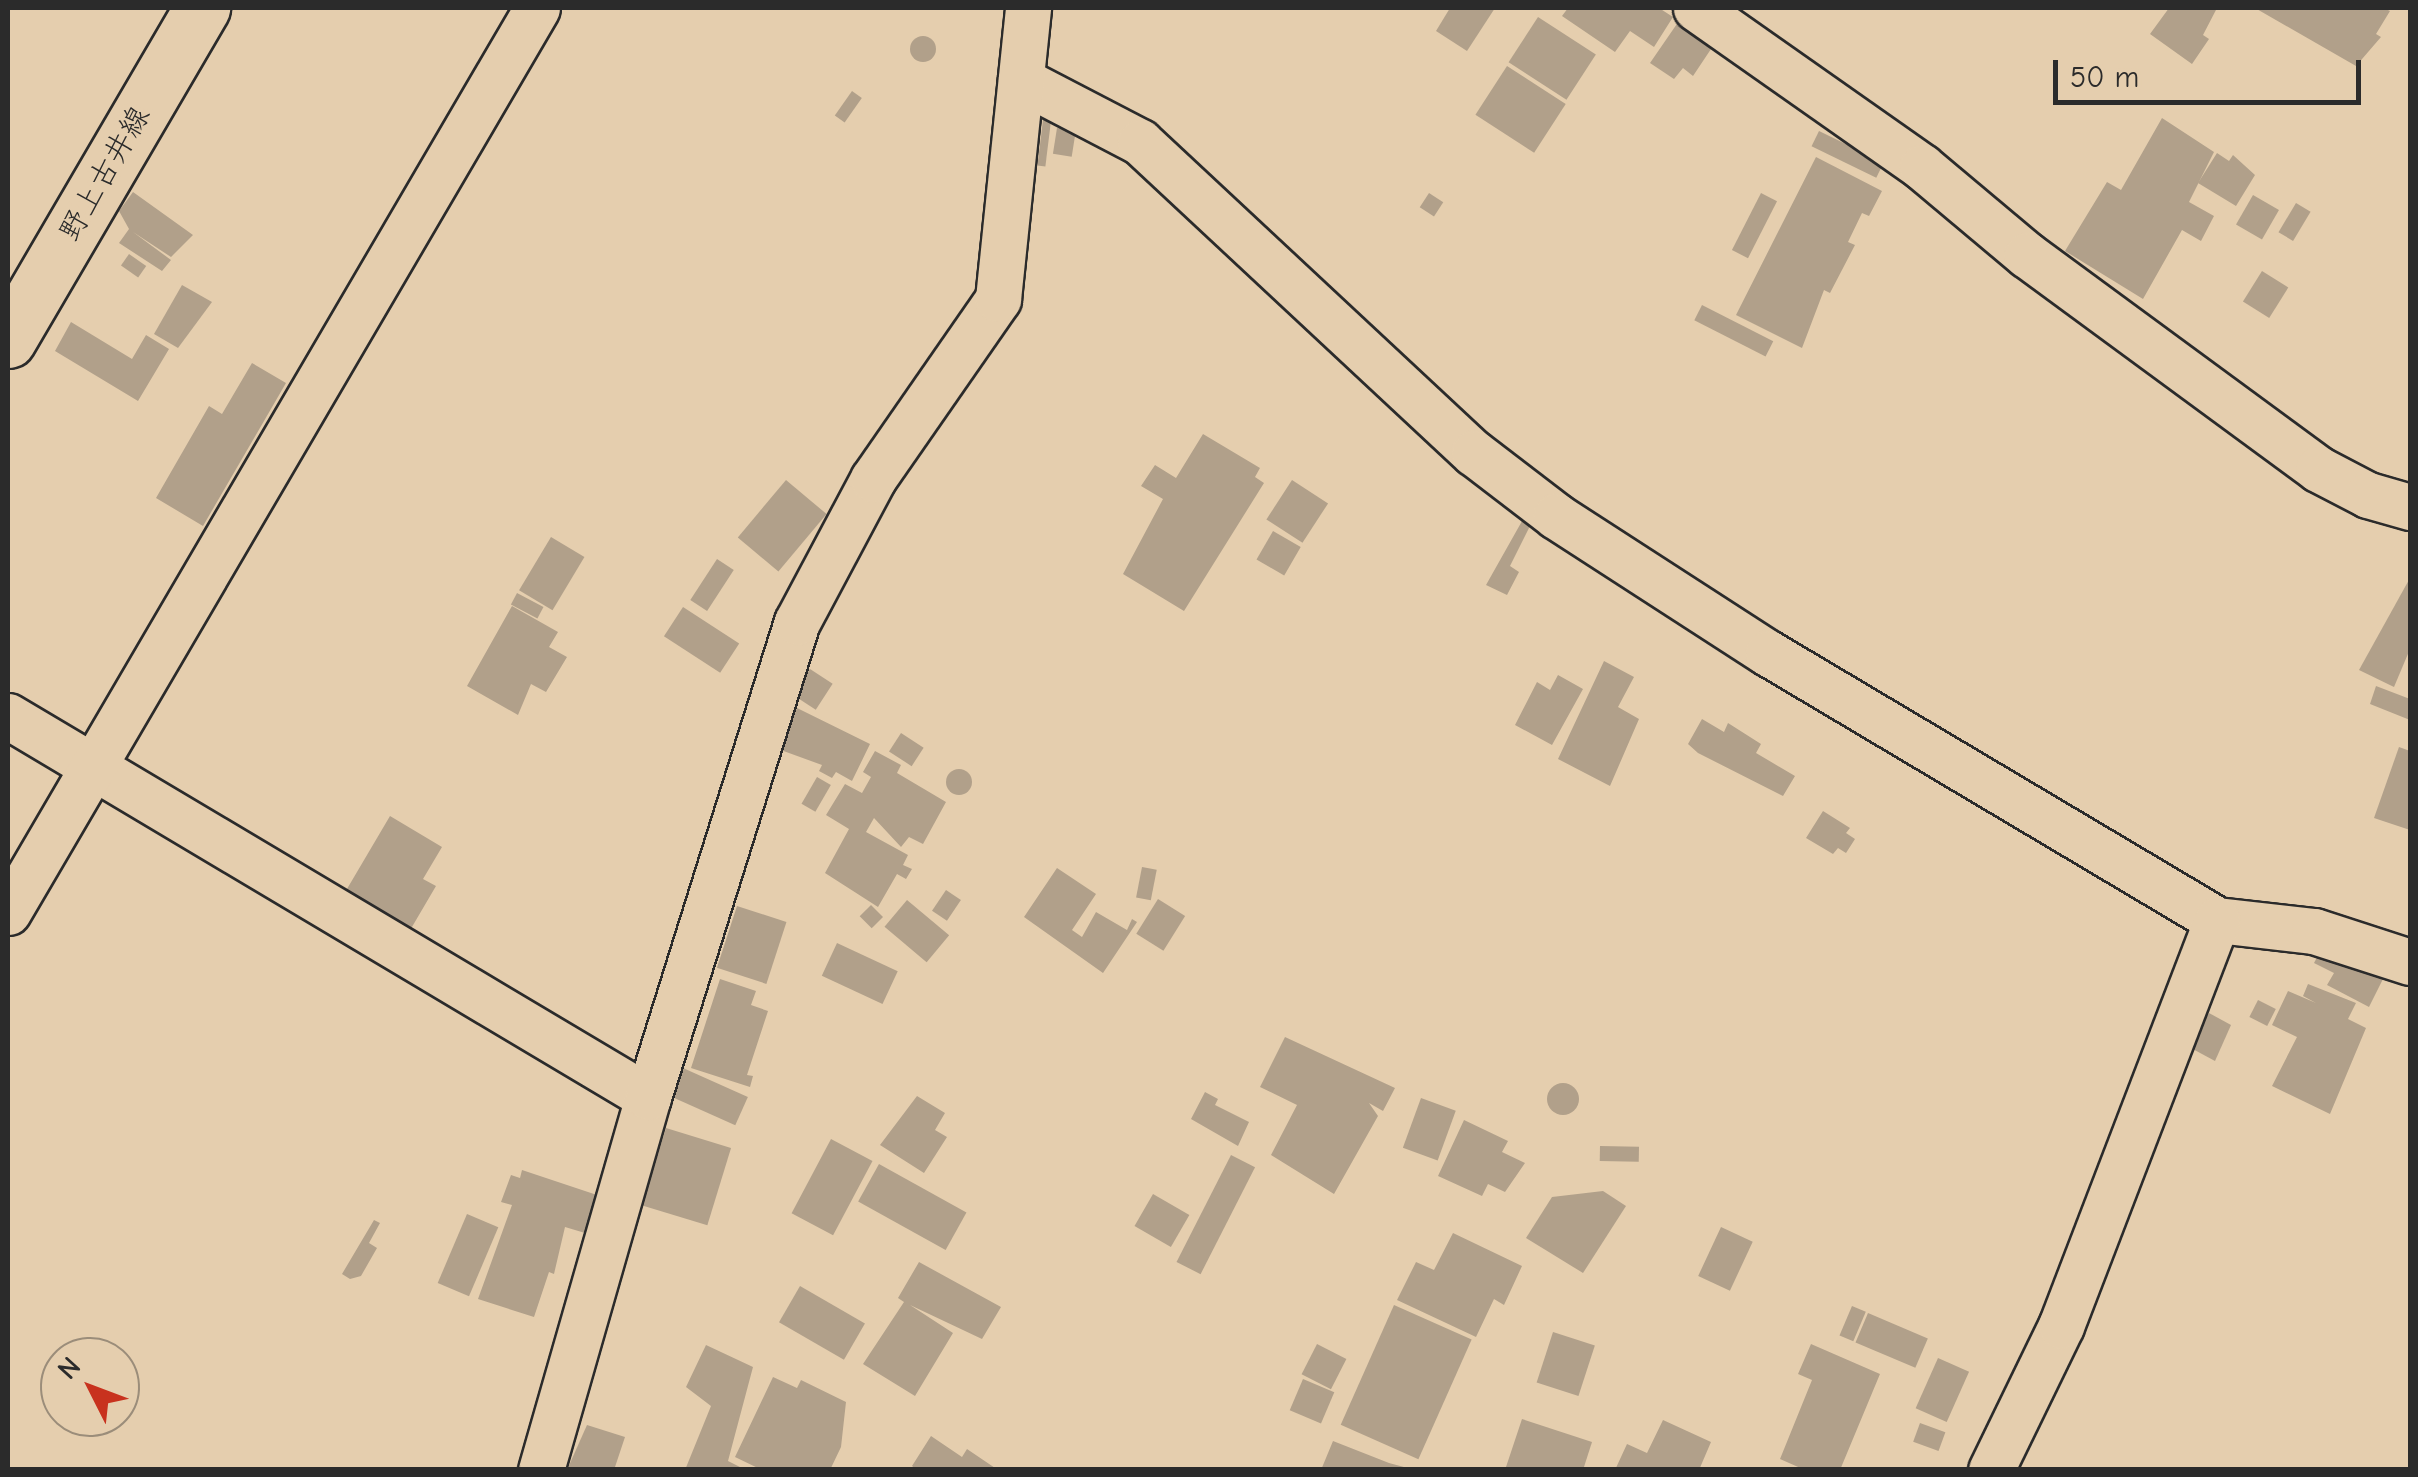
<!DOCTYPE html>
<meta charset="utf-8">
<style>
body{margin:0}
#map{position:relative;width:2418px;height:1477px;overflow:hidden;background:#e5ceae;font-family:"Comic Neue","Klee One",sans-serif}
div>[style]{position:absolute}
[style*='--x']{left:calc(var(--x)*1px);top:calc(var(--y)*1px);width:calc(var(--w)*1px);rotate:calc(var(--a)*1deg)}
.building>*{inset:0;background:#b1a08a;transform-origin:0 0}
.round{border-radius:50%}
.roads{filter:drop-shadow(2px 0 #2b2b2b) drop-shadow(-2px 0 #2b2b2b) drop-shadow(0 2px #2b2b2b) drop-shadow(0 -2px #2b2b2b)}
.minor>*{height:45px;margin:-22.5px;padding:0 22.5px;transform-origin:22.5px;border-radius:22.5px;background:#e5ceae}
.major>*{height:55px;margin:-27.5px;padding:0 27.5px;transform-origin:27.5px;border-radius:27.5px;background:#e5ceae}
span{translate:-50% -50%;white-space:nowrap;text-align:center;line-height:1.15;-webkit-text-stroke:10px #e5ceae;paint-order:stroke}
.street-label{font-size:30px;color:#2b2b2b}
.frame{position:absolute;inset:0;border:10px solid #2b2b2b;pointer-events:none}
.north{position:absolute;left:40px;top:1337px;width:100px;height:100px;box-sizing:border-box;background:#e5ceae;border:2px solid #9b8d7a;border-radius:50%;rotate:312deg;font-size:28px;font-weight:700;line-height:40px;text-align:center;color:#2b2b2b}
.north::after{content:'';display:block;margin:auto;width:35px;height:45px;background:#c8321e;clip-path:polygon(50% 0,100% 100%,50% 72%,0 100%)}
.scale{position:absolute;left:2053px;top:60px;width:308px;height:45px;box-sizing:border-box;border:5px solid #2b2b2b;border-top:0;padding-left:12px;font-size:30px;line-height:35px;white-space:nowrap;color:#2b2b2b;-webkit-text-stroke:8px #e5ceae;paint-order:stroke}
</style>
<div id="map">
<div class="building">
<div style="clip-path:polygon(1450px 8px,1495px 8px,1467px 51px,1436px 31px)"></div>
<div style="clip-path:polygon(1568px 8px,1659px 8px,1673px 17px,1654px 47px,1630px 31px,1615px 52px,1562px 16px)"></div>
<div style="clip-path:polygon(2169px 8px,2217px 8px,2203px 35px,2209px 39px,2192px 64px,2150px 34px)"></div>
<div style="clip-path:polygon(2255px 8px,2384px 8px,2390px 11px,2376px 34px,2381px 37px,2356px 66px)"></div>
<div style="left:1538px;top:17px;width:69px;height:54px;rotate:33deg"></div>
<div style="clip-path:polygon(1681px 18px,1715px 43px,1693px 76px,1683px 68px,1674px 79px,1650px 63px)"></div>
<div class="round" style="left:910px;top:36px;width:26px;height:26px"></div>
<div style="left:1507px;top:66px;width:70px;height:58px;rotate:33deg"></div>
<div style="left:852px;top:91px;width:12px;height:30px;rotate:35deg"></div>
<div style="left:1044px;top:112px;width:8px;height:54px;rotate:7deg"></div>
<div style="clip-path:polygon(2162px 118px,2214px 152px,2189px 202px,2214px 216px,2201px 241px,2182px 230px,2143px 299px,2065px 251px,2107px 182px,2121px 190px)"></div>
<div style="left:1057px;top:128px;width:19px;height:26px;rotate:9deg"></div>
<div style="left:1819px;top:131px;width:72px;height:17px;rotate:26deg"></div>
<div style="clip-path:polygon(2217px 153px,2229px 161px,2233px 155px,2255px 175px,2236px 206px,2198px 183px)"></div>
<div style="clip-path:polygon(1816px 157px,1882px 191px,1869px 216px,1862px 213px,1848px 242px,1855px 245px,1830px 293px,1824px 290px,1802px 348px,1736px 315px)"></div>
<div style="clip-path:polygon(133px 192px,193px 235px,171px 257px,133px 232px,171px 260px,162px 271px,119px 243px,129px 229px,119px 211px)"></div>
<div style="left:1429px;top:193px;width:17px;height:17px;rotate:33deg"></div>
<div style="left:1761px;top:193px;width:18px;height:64px;rotate:27deg"></div>
<div style="left:2253px;top:195px;width:30px;height:34px;rotate:30deg"></div>
<div style="left:2296px;top:203px;width:17px;height:34px;rotate:31deg"></div>
<div style="left:129px;top:254px;width:21px;height:14px;rotate:35deg"></div>
<div style="left:2262px;top:271px;width:31px;height:36px;rotate:32deg"></div>
<div style="clip-path:polygon(182px 285px,212px 302px,178px 348px,154px 334px)"></div>
<div style="left:1702px;top:305px;width:80px;height:17px;rotate:27deg"></div>
<div style="clip-path:polygon(71px 322px,132px 359px,146px 335px,169px 349px,138px 401px,55px 351px)"></div>
<div style="clip-path:polygon(252px 363px,286px 383px,203px 526px,156px 498px,209px 406px,222px 414px)"></div>
<div style="clip-path:polygon(1203px 434px,1260px 468px,1255px 477px,1264px 483px,1184px 611px,1123px 574px,1163px 499px,1141px 486px,1155px 465px,1176px 478px)"></div>
<div style="left:786px;top:480px;width:53px;height:75px;rotate:40deg"></div>
<div style="left:1292px;top:480px;width:43px;height:47px;rotate:33deg"></div>
<div style="clip-path:polygon(1526px 514px,1534px 518px,1510px 566px,1519px 572px,1507px 595px,1486px 585px)"></div>
<div style="left:1273px;top:531px;width:32px;height:33px;rotate:30deg"></div>
<div style="left:551px;top:537px;width:39px;height:62px;rotate:31deg"></div>
<div style="left:717px;top:559px;width:20px;height:49px;rotate:33deg"></div>
<div style="clip-path:polygon(2410px 578px,2410px 649px,2394px 687px,2359px 670px)"></div>
<div style="left:517px;top:593px;width:30px;height:13px;rotate:28deg"></div>
<div style="clip-path:polygon(512px 606px,558px 632px,549px 647px,567px 657px,546px 692px,531px 684px,518px 715px,467px 686px)"></div>
<div style="left:683px;top:607px;width:67px;height:35px;rotate:33deg"></div>
<div style="clip-path:polygon(1604px 661px,1634px 677px,1618px 707px,1639px 719px,1610px 786px,1558px 759px)"></div>
<div style="left:810px;top:669px;width:27px;height:31px;rotate:33deg"></div>
<div style="clip-path:polygon(1558px 675px,1583px 689px,1552px 745px,1515px 725px,1537px 682px,1550px 690px)"></div>
<div style="clip-path:polygon(2376px 686px,2410px 699px,2410px 720px,2370px 704px)"></div>
<div style="clip-path:polygon(797px 708px,870px 744px,852px 781px,836px 772px,832px 778px,819px 771px,822px 765px,778px 749px)"></div>
<div style="clip-path:polygon(1702px 719px,1724px 732px,1728px 723px,1761px 744px,1756px 753px,1795px 776px,1783px 796px,1698px 753px,1688px 744px)"></div>
<div style="left:901px;top:733px;width:27px;height:22px;rotate:33deg"></div>
<div style="clip-path:polygon(2399px 747px,2410px 751px,2410px 830px,2374px 818px)"></div>
<div style="clip-path:polygon(875px 751px,901px 765px,897px 773px,946px 802px,923px 844px,909px 837px,901px 847px,874px 818px,866px 832px,908px 855px,903px 865px,912px 869px,906px 879px,897px 874px,878px 907px,825px 873px,849px 829px,826px 815px,845px 784px,862px 793px,871px 777px,863px 772px)"></div>
<div class="round" style="left:946px;top:769px;width:26px;height:26px"></div>
<div style="left:817px;top:777px;width:16px;height:31px;rotate:30deg"></div>
<div style="clip-path:polygon(1823px 811px,1850px 828px,1846px 833px,1855px 839px,1846px 853px,1838px 848px,1833px 854px,1806px 838px)"></div>
<div style="clip-path:polygon(390px 816px,442px 847px,423px 879px,436px 886px,409px 932px,344px 894px)"></div>
<div style="left:1142px;top:867px;width:15px;height:31px;rotate:11deg"></div>
<div style="clip-path:polygon(1057px 868px,1096px 894px,1072px 930px,1082px 937px,1096px 912px,1127px 930px,1132px 919px,1137px 922px,1103px 973px,1024px 917px)"></div>
<div style="left:946px;top:890px;width:18px;height:25px;rotate:34deg"></div>
<div style="left:1158px;top:899px;width:32px;height:41px;rotate:32deg"></div>
<div style="left:907px;top:900px;width:55px;height:35px;rotate:40deg"></div>
<div style="left:871px;top:905px;width:17px;height:16px;rotate:45deg"></div>
<div style="left:737px;top:906px;width:52px;height:65px;rotate:18deg"></div>
<div style="clip-path:polygon(2325px 942px,2388px 969px,2369px 1007px,2327px 985px,2334px 973px,2314px 963px)"></div>
<div style="left:837px;top:943px;width:67px;height:36px;rotate:25deg"></div>
<div style="clip-path:polygon(720px 979px,756px 991px,751px 1005px,768px 1011px,747px 1075px,753px 1076px,750px 1087px,691px 1068px)"></div>
<div style="clip-path:polygon(2308px 984px,2356px 1003px,2348px 1019px,2366px 1028px,2330px 1114px,2272px 1086px,2297px 1037px,2272px 1025px,2288px 991px,2316px 1003px,2303px 996px)"></div>
<div style="left:2258px;top:1000px;width:20px;height:19px;rotate:27deg"></div>
<div style="clip-path:polygon(2209px 1013px,2231px 1025px,2215px 1061px,2189px 1047px)"></div>
<div style="clip-path:polygon(1285px 1037px,1395px 1088px,1383px 1111px,1369px 1103px,1378px 1116px,1334px 1194px,1271px 1155px,1297px 1105px,1260px 1087px)"></div>
<div style="left:683px;top:1068px;width:71px;height:31px;rotate:24deg"></div>
<div class="round" style="left:1547px;top:1083px;width:32px;height:32px"></div>
<div style="clip-path:polygon(1205px 1092px,1218px 1099px,1215px 1105px,1249px 1122px,1238px 1146px,1191px 1119px)"></div>
<div style="clip-path:polygon(917px 1096px,945px 1113px,935px 1130px,947px 1137px,924px 1173px,880px 1145px)"></div>
<div style="left:1421px;top:1098px;width:37px;height:53px;rotate:20deg"></div>
<div style="clip-path:polygon(1464px 1120px,1508px 1141px,1502px 1152px,1525px 1163px,1505px 1192px,1488px 1184px,1482px 1196px,1438px 1176px)"></div>
<div style="left:666px;top:1128px;width:68px;height:81px;rotate:17deg"></div>
<div style="left:831px;top:1139px;width:47px;height:84px;rotate:28deg"></div>
<div style="left:1600px;top:1146px;width:39px;height:15px;rotate:1deg"></div>
<div style="left:1231px;top:1155px;width:27px;height:120px;rotate:27deg"></div>
<div style="left:879px;top:1164px;width:100px;height:43px;rotate:29deg"></div>
<div style="clip-path:polygon(522px 1170px,597px 1195px,585px 1233px,565px 1227px,554px 1274px,549px 1272px,534px 1317px,478px 1299px,512px 1205px,501px 1202px,511px 1175px,520px 1178px)"></div>
<div style="clip-path:polygon(1603px 1191px,1626px 1206px,1583px 1273px,1526px 1238px,1552px 1197px)"></div>
<div style="left:1153px;top:1194px;width:42px;height:37px;rotate:30deg"></div>
<div style="left:467px;top:1214px;width:34px;height:75px;rotate:23deg"></div>
<div style="clip-path:polygon(374px 1220px,380px 1223px,369px 1243px,377px 1248px,361px 1276px,350px 1279px,342px 1274px)"></div>
<div style="left:1721px;top:1227px;width:35px;height:54px;rotate:25deg"></div>
<div style="clip-path:polygon(1453px 1233px,1522px 1266px,1504px 1305px,1494px 1299px,1476px 1337px,1397px 1300px,1416px 1262px,1434px 1270px)"></div>
<div style="clip-path:polygon(919px 1262px,1001px 1307px,982px 1339px,910px 1305px,953px 1333px,915px 1396px,863px 1364px,904px 1302px,898px 1298px)"></div>
<div style="left:800px;top:1286px;width:75px;height:42px;rotate:30deg"></div>
<div style="left:1394px;top:1305px;width:85px;height:131px;rotate:24deg"></div>
<div style="left:1852px;top:1306px;width:15px;height:32px;rotate:23deg"></div>
<div style="left:1868px;top:1313px;width:65px;height:32px;rotate:23deg"></div>
<div style="left:1553px;top:1332px;width:44px;height:53px;rotate:18deg"></div>
<div style="left:1317px;top:1344px;width:33px;height:34px;rotate:27deg"></div>
<div style="clip-path:polygon(1811px 1344px,1880px 1374px,1840px 1470px,1805px 1470px,1780px 1459px,1812px 1380px,1798px 1374px)"></div>
<div style="clip-path:polygon(706px 1345px,753px 1367px,728px 1461px,746px 1470px,685px 1470px,711px 1406px,686px 1387px)"></div>
<div style="left:1938px;top:1358px;width:34px;height:55px;rotate:24deg"></div>
<div style="clip-path:polygon(773px 1377px,797px 1388px,801px 1380px,846px 1402px,841px 1447px,830px 1470px,762px 1470px,735px 1457px)"></div>
<div style="left:1303px;top:1379px;width:34px;height:34px;rotate:23deg"></div>
<div style="clip-path:polygon(1522px 1419px,1592px 1442px,1583px 1470px,1505px 1470px)"></div>
<div style="clip-path:polygon(1663px 1420px,1711px 1442px,1699px 1470px,1615px 1470px,1627px 1444px,1647px 1453px)"></div>
<div style="left:1920px;top:1423px;width:27px;height:20px;rotate:20deg"></div>
<div style="clip-path:polygon(587px 1425px,625px 1437px,614px 1470px,567px 1470px)"></div>
<div style="clip-path:polygon(931px 1436px,962px 1457px,967px 1449px,998px 1470px,917px 1470px,912px 1466px)"></div>
<div style="clip-path:polygon(1333px 1441px,1389px 1463px,1415px 1470px,1321px 1470px)"></div>
</div>
<div class="roads">
<div class="minor">
<div style="--x:1696;--y:8;--w:276;--a:35.1"></div>
<div style="--x:1922;--y:167;--w:137;--a:40"></div>
<div style="--x:2027;--y:255;--w:361;--a:36.3"></div>
<div style="--x:2318;--y:469;--w:56;--a:27.5"></div>
<div style="--x:2368;--y:495;--w:44;--a:15.9"></div>
<div style="--x:1021;--y:80;--w:134;--a:27.5"></div>
<div style="--x:1140;--y:142;--w:456;--a:43"></div>
<div style="--x:1474;--y:453;--w:103;--a:37.5"></div>
<div style="--x:1556;--y:516;--w:252;--a:32.9"></div>
<div style="--x:1768;--y:653;--w:522;--a:30.74"></div>
<div style="--x:2217;--y:920;--w:98;--a:6.5"></div>
<div style="--x:2314;--y:931;--w:101;--a:17.9"></div>
<div style="--x:8;--y:716;--w:745;--a:30.77"></div>
<div style="--x:8;--y:912;--w:1047;--a:-59.66"></div>
<div style="--x:541;--y:1470;--w:388;--a:-74"></div>
<div style="--x:648;--y:1097;--w:498;--a:-72.6"></div>
<div style="--x:797;--y:622;--w:162;--a:-62"></div>
<div style="--x:873;--y:479;--w:219;--a:-55.2"></div>
<div style="--x:998;--y:299;--w:293;--a:-84.1"></div>
<div style="--x:1991;--y:1470;--w:160;--a:-64.1"></div>
<div style="--x:2061;--y:1326;--w:435;--a:-69"></div>
</div>
<div class="major">
<div style="--x:8;--y:340;--w:385;--a:-59.7"></div>
</div>
</div>
<div class="street-label">
<span style="left:105px;top:174px;rotate:-60deg">野上古井線</span>
</div>
<div class="frame"></div>
<div class="north">N</div>
<div class="scale">50 m</div>
</div>
